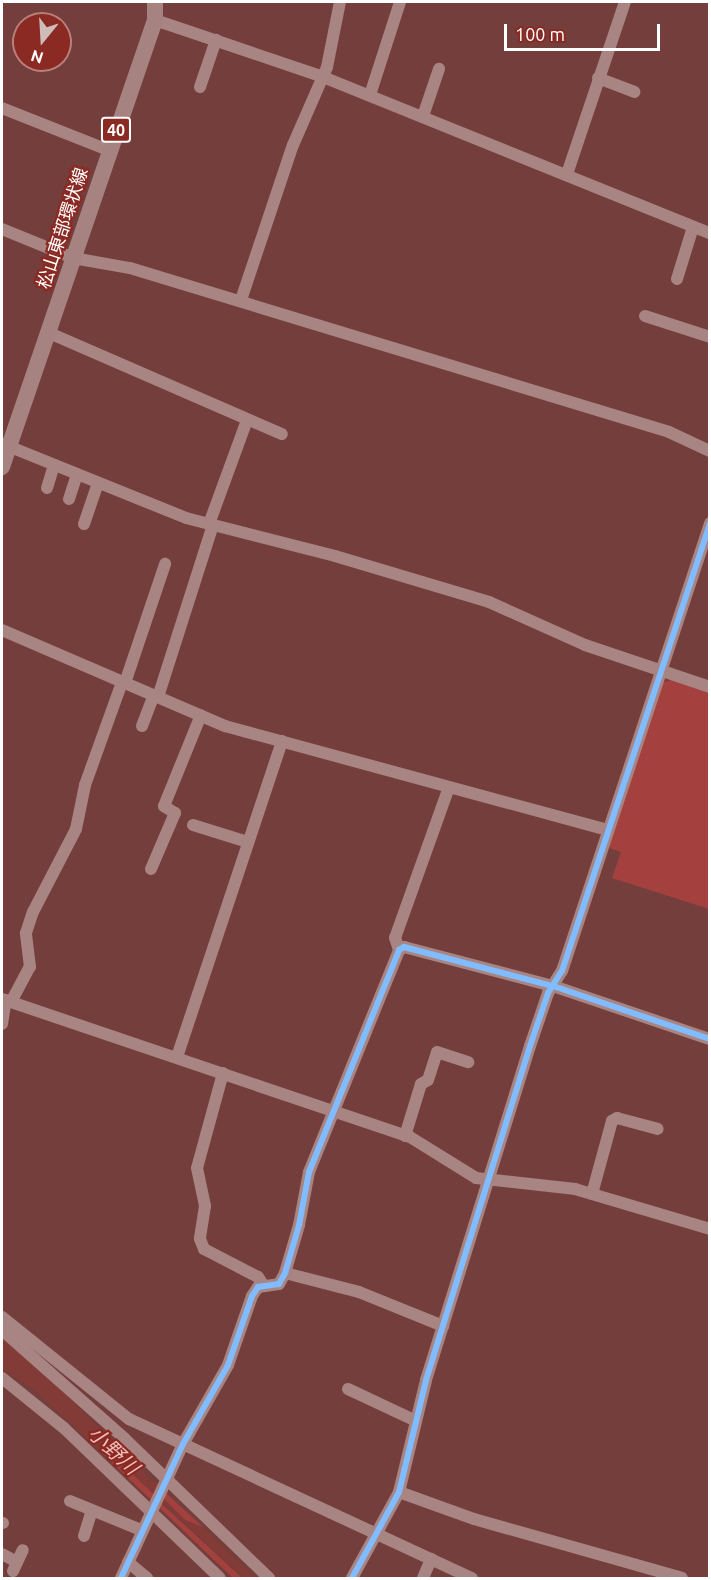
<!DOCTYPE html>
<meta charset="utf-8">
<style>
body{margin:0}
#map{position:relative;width:711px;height:1580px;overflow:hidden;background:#733e3b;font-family:Ubuntu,"Noto Sans JP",sans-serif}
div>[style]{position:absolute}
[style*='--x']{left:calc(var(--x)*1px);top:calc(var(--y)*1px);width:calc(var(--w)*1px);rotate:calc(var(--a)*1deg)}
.green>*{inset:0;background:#a4413e}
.water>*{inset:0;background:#823b36}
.minor>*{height:12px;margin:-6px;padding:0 6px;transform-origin:6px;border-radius:6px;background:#a88482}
.major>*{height:16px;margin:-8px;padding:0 8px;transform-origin:8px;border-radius:8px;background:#a68381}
.cycleway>*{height:6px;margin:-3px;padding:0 3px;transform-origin:3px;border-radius:3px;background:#80bcff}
span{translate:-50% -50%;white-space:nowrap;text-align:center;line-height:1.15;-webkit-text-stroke:4.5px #8b2923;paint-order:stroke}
.shield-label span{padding:2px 4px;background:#8b2923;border:2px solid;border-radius:4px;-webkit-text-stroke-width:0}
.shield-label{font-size:16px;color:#fff;font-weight:700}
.street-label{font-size:18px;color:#fff}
.water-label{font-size:20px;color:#f2bebc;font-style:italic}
.frame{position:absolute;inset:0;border:3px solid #fff;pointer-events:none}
.north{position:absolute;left:12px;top:12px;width:60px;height:60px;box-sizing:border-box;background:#8b2923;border:2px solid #b97f7b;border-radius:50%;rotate:198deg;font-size:16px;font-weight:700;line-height:24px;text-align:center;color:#fff}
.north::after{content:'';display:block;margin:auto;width:21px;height:27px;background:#cebbba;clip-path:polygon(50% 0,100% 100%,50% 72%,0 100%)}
.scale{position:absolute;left:504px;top:24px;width:156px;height:27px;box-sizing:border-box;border:3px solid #fff;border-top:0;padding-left:8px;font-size:18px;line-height:21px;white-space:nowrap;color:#fff;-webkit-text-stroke:4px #8b2923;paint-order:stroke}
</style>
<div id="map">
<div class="green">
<div style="clip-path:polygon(671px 680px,709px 692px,709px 909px,612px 878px,621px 852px,609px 848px,661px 683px)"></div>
<div style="clip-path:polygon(103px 1454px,114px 1457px,149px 1487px,162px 1504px,242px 1578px,233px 1578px)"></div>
<div style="clip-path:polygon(154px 1482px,204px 1528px,185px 1520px,165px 1500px)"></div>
</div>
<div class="water">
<div style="clip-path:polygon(2px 1338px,44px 1373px,154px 1482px,165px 1500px,185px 1520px,204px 1528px,255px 1578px,243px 1578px,114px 1457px,103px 1454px,33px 1389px,2px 1369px)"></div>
</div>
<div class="minor">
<div style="--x:155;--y:20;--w:177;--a:18.7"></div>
<div style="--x:323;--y:77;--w:417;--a:22"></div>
<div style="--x:598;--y:78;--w:39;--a:21"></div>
<div style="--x:200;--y:87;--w:50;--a:-71.2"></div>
<div style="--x:370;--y:95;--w:98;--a:-72.1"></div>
<div style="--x:2;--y:108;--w:114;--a:21.6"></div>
<div style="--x:423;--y:116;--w:50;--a:-71.2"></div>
<div style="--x:567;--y:174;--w:182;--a:-71.4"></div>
<div style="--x:2;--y:229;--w:77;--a:22.2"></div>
<div style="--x:73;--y:258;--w:58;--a:10"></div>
<div style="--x:130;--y:268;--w:563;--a:16.92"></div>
<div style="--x:669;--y:432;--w:45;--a:24.9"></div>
<div style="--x:677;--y:279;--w:54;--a:-72.9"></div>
<div style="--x:241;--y:300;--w:163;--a:-71.5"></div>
<div style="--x:293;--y:145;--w:85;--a:-66.4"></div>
<div style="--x:327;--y:67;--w:66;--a:-78.7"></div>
<div style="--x:645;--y:316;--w:68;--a:17.9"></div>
<div style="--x:47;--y:332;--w:256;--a:23.5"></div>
<div style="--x:3;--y:444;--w:197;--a:22"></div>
<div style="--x:186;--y:518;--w:154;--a:14.3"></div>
<div style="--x:335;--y:556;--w:161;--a:16.6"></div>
<div style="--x:489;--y:602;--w:105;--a:24.1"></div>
<div style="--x:585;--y:645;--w:132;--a:18.6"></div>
<div style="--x:47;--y:488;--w:24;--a:-73"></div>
<div style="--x:69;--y:499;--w:26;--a:-72"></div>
<div style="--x:84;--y:524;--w:43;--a:-71.1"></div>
<div style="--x:209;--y:524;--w:111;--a:-69.9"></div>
<div style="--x:2;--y:630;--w:243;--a:23.3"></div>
<div style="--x:225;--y:726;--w:397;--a:15.2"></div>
<div style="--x:125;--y:683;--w:126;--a:-71.4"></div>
<div style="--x:158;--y:697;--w:181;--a:-72.3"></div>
<div style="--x:142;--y:726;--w:33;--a:-69"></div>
<div style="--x:193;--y:825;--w:58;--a:17.2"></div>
<div style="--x:151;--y:869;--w:61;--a:-66.8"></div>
<div style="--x:175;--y:813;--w:13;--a:-148"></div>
<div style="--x:164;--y:806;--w:98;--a:-67.9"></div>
<div style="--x:399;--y:950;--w:13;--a:-108"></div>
<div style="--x:395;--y:938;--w:160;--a:-70.3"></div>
<div style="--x:2;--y:999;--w:431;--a:18.7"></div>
<div style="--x:410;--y:1137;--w:78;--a:31.8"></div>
<div style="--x:476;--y:1178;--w:100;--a:6.3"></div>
<div style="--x:575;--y:1189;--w:141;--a:16.5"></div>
<div style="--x:11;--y:1002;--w:40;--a:-62"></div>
<div style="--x:30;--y:967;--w:34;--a:-97"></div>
<div style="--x:26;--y:933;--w:22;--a:-72"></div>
<div style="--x:33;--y:912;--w:93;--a:-62.6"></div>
<div style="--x:76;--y:829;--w:45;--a:-78.4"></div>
<div style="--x:85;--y:785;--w:109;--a:-70.2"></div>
<div style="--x:2;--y:1024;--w:24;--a:-81"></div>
<div style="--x:177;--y:1057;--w:333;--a:-71.6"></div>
<div style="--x:223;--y:1073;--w:98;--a:105.3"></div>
<div style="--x:197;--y:1168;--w:39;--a:78"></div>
<div style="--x:205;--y:1206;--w:33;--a:99"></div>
<div style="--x:200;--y:1239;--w:11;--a:68"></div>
<div style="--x:204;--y:1249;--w:61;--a:27.4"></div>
<div style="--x:258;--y:1277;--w:11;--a:56"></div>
<div style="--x:405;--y:1136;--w:54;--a:-72.9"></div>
<div style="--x:421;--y:1084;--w:8;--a:-30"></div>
<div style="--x:428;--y:1080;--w:29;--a:-72"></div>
<div style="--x:437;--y:1052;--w:33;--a:18"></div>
<div style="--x:592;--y:1194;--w:76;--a:-74.7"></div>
<div style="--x:612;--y:1121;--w:6;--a:-31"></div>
<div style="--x:617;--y:1118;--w:42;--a:15"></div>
<div style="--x:285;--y:1273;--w:76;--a:14.4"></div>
<div style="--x:359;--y:1292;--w:91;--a:22"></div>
<div style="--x:2;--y:1317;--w:163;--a:38.8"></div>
<div style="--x:129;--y:1419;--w:378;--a:24.9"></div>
<div style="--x:2;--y:1330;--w:163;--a:41.5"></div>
<div style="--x:124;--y:1438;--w:202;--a:44"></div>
<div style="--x:2;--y:1378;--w:80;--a:38.9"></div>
<div style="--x:64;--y:1428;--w:216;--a:43.9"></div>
<div style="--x:348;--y:1389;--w:75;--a:25.2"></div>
<div style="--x:399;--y:1492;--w:80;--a:19.8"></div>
<div style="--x:474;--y:1519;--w:216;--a:15.8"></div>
<div style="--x:70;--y:1501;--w:77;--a:22.2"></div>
<div style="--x:2;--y:1523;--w:1;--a:0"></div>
<div style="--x:84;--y:1536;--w:27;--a:-73"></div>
<div style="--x:2;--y:1554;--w:17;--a:28"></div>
<div style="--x:128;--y:1562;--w:25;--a:40"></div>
<div style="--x:13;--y:1571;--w:23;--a:-65"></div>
<div style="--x:121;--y:1578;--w:148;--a:-65.2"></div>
<div style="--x:183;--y:1444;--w:91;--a:-60.3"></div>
<div style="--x:228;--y:1365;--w:73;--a:-70.8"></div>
<div style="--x:252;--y:1296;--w:11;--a:-56"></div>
<div style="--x:258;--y:1287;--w:21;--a:-8"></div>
<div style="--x:279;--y:1284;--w:13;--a:-61"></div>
<div style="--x:285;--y:1273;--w:50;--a:-73.7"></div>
<div style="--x:299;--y:1225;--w:54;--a:-79.3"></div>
<div style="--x:309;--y:1172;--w:240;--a:-67.9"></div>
<div style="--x:399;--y:950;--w:6;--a:-31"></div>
<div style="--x:404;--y:947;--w:154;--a:14.7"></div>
<div style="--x:553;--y:986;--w:166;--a:18.7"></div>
<div style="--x:352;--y:1578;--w:98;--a:-61.3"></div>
<div style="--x:399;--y:1492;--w:115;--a:-76.4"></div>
<div style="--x:426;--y:1380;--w:350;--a:-72.7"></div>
<div style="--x:530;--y:1046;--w:56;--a:-71.2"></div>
<div style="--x:548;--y:993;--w:26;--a:-58"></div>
<div style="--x:562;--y:971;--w:472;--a:-71.7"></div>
<div style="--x:423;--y:1578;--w:21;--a:-67"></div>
</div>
<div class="major">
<div style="--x:2;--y:467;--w:472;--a:-71.1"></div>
<div style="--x:155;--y:20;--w:18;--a:-90"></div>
</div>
<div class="cycleway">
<div style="--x:121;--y:1578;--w:148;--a:-65.2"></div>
<div style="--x:183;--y:1444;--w:91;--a:-60.3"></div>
<div style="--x:228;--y:1365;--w:73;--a:-70.8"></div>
<div style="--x:252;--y:1296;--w:11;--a:-56"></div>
<div style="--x:258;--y:1287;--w:21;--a:-8"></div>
<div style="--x:279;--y:1284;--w:13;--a:-61"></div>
<div style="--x:285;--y:1273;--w:50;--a:-73.7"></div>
<div style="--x:299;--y:1225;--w:54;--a:-79.3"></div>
<div style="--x:309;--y:1172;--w:240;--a:-67.9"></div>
<div style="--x:399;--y:950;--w:6;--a:-31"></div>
<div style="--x:404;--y:947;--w:154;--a:14.7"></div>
<div style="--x:553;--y:986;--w:166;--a:18.7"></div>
<div style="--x:352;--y:1578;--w:98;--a:-61.3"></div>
<div style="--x:399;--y:1492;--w:115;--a:-76.4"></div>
<div style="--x:426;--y:1380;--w:350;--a:-72.7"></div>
<div style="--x:530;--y:1046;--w:56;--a:-71.2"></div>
<div style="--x:548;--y:993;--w:26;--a:-58"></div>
<div style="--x:562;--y:971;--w:472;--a:-71.7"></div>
</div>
<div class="shield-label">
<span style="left:116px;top:130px">40</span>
</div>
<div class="street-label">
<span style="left:62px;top:228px;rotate:-72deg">松山東部環状線</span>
</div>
<div class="water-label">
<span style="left:114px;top:1450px;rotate:43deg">小野川</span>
</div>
<div class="frame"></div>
<div class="north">N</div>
<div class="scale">100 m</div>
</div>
